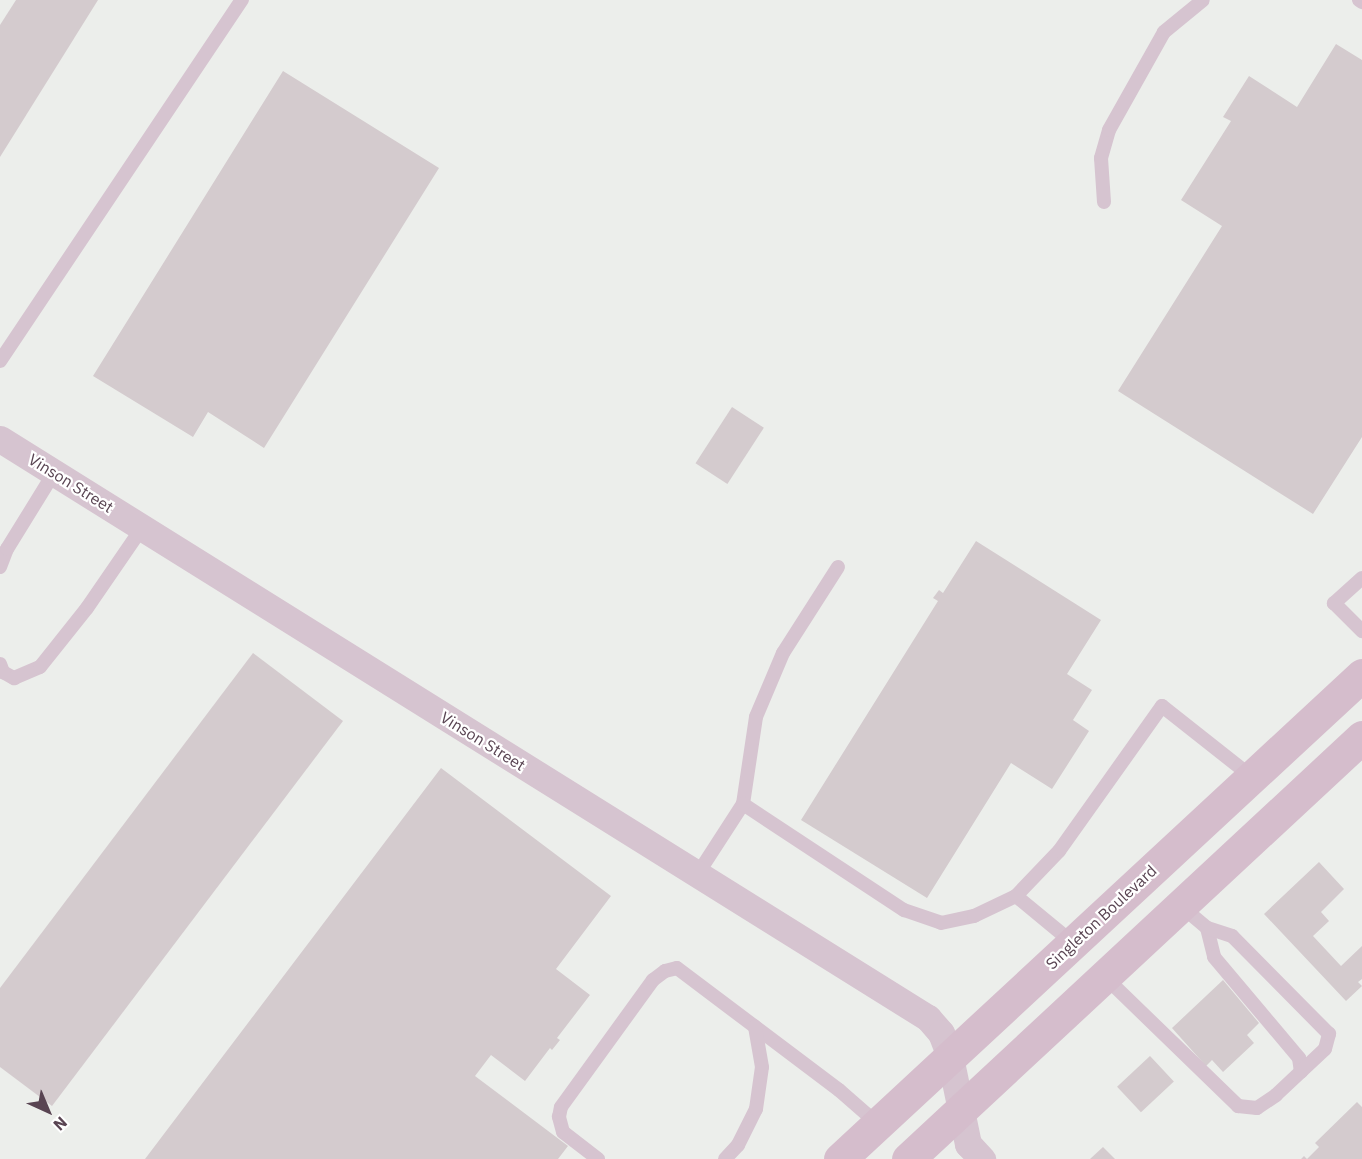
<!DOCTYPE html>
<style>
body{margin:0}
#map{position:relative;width:1362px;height:1159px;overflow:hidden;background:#eceeeb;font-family:"IBM Plex Sans",sans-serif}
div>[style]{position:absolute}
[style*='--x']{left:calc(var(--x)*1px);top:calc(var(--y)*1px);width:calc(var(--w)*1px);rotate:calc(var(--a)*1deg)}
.building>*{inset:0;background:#d4cbce;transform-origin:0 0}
.lane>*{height:14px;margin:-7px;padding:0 7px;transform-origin:7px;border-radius:7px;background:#d6c4d0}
.street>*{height:27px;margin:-13.5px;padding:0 13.5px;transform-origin:13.5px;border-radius:13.5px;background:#d6c4d0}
.secondary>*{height:33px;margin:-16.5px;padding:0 16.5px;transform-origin:16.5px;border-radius:16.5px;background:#d5bdcc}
span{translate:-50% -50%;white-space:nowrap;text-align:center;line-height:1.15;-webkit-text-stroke:4.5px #fff;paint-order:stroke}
.street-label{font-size:16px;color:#594452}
.north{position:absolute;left:18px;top:1081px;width:60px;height:60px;-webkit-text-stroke:4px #fff;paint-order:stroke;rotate:136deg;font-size:16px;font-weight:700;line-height:24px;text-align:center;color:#594452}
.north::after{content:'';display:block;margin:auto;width:21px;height:27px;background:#594452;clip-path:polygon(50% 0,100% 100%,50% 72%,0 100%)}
</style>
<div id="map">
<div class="building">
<div style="clip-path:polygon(16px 0,98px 0,0 157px,0 25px)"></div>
<div style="clip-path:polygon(1336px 44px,1362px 60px,1362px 437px,1313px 514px,1118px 391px,1222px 226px,1181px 200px,1231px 121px,1223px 117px,1249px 76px,1297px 107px)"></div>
<div style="clip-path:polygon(283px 71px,439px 168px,264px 448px,208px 412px,193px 437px,93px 376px)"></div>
<div style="left:732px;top:407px;width:38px;height:67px;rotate:33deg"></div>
<div style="clip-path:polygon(976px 541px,1101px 620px,1067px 674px,1092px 690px,1073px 720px,1089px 731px,1052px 789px,1011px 763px,927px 898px,801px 820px,938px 601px,933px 598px,939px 590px,943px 593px)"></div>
<div style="clip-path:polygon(253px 653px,343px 721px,52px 1106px,0 1067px,0 988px)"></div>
<div style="clip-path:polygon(441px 768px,611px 896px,556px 969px,590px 995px,557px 1038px,560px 1040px,552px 1050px,550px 1048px,525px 1081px,491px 1055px,475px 1076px,568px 1146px,558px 1159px,145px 1159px)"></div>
<div style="clip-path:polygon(1319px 862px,1344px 889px,1321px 912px,1329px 921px,1313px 936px,1341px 966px,1362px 946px,1362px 979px,1358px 982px,1362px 986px,1346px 1001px,1264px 914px)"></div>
<div style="clip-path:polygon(1223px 980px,1259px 1023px,1247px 1035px,1254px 1043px,1223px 1072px,1212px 1060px,1206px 1066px,1172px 1028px)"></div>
<div style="left:1150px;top:1056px;width:35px;height:45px;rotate:47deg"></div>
<div style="clip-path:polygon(1357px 1102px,1362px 1107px,1362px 1159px,1301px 1159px,1304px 1156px,1307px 1159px,1319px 1147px,1315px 1143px)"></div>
<div style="clip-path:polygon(1103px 1147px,1115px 1159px,1090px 1159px)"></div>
</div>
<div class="lane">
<div style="--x:1359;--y:0;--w:4;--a:34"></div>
<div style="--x:1104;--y:202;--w:44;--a:-93.9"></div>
<div style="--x:1101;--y:158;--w:29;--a:-74"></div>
<div style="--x:1109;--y:130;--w:112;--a:-60.7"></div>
<div style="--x:1164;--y:32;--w:50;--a:-39.4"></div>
<div style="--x:0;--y:361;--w:435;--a:-56.2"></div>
<div style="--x:0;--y:567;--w:19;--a:-69"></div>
<div style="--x:7;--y:549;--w:89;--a:-58.3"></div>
<div style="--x:838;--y:567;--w:102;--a:122.6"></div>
<div style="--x:783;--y:653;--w:69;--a:112.9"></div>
<div style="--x:756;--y:717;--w:88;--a:98.5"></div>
<div style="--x:743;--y:804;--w:193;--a:33.4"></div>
<div style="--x:904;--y:910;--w:39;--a:19"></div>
<div style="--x:941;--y:923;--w:34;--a:-12"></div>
<div style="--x:974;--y:916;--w:47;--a:-25.5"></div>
<div style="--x:1362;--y:578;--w:38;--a:138"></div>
<div style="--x:1334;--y:603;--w:40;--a:45"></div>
<div style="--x:0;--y:664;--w:9;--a:69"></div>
<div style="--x:3;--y:672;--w:13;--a:29"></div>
<div style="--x:14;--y:678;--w:28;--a:-23"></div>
<div style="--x:40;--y:667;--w:75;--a:-51.5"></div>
<div style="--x:87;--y:608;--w:97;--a:-55.5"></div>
<div style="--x:697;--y:875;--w:85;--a:-57.1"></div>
<div style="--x:1181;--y:906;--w:34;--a:40"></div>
<div style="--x:1207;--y:928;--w:30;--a:76"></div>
<div style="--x:1214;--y:957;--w:132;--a:49.9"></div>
<div style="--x:1299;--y:1058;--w:14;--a:82"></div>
<div style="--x:1073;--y:943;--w:74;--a:-140.5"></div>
<div style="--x:1016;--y:896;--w:62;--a:-46.3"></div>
<div style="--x:1059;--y:851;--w:178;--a:-54.6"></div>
<div style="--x:1162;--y:706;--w:115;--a:38.3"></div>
<div style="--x:1104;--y:976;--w:187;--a:44.1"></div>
<div style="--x:1238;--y:1106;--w:19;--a:6"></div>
<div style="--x:1257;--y:1108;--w:23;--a:-34"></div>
<div style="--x:1276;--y:1095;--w:67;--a:-43.2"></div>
<div style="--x:1325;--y:1049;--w:16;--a:-75"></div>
<div style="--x:1329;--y:1034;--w:138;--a:-134.7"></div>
<div style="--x:1232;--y:936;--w:26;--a:-162"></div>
<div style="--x:598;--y:1159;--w:44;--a:-142.4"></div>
<div style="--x:563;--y:1132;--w:16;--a:-105"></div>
<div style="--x:559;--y:1117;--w:10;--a:-79"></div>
<div style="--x:561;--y:1107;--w:157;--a:-54.1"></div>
<div style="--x:653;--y:980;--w:15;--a:-37"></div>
<div style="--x:665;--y:971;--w:12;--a:-14"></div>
<div style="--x:677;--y:968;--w:203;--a:37"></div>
<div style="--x:839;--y:1090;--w:52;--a:41.1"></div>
<div style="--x:725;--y:1159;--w:19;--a:-47"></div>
<div style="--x:738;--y:1145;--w:40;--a:-63.4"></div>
<div style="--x:756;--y:1109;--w:42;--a:-81.9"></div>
<div style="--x:762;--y:1067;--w:41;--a:-99.9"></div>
</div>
<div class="street">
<div style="--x:0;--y:439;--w:1094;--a:31.96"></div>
<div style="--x:928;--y:1018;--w:20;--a:49"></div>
<div style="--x:941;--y:1033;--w:26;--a:69"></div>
<div style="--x:950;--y:1057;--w:89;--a:78.3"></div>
<div style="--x:968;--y:1144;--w:21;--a:47"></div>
</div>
<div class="secondary">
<div style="--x:840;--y:1159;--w:712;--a:-42.84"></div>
<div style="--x:908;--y:1159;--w:620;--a:-42.91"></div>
</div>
<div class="street-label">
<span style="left:71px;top:483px;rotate:32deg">Vinson Street</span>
<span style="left:483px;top:741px;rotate:32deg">Vinson Street</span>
<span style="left:1101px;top:917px;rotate:-43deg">Singleton Boulevard</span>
</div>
<div class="north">N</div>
</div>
